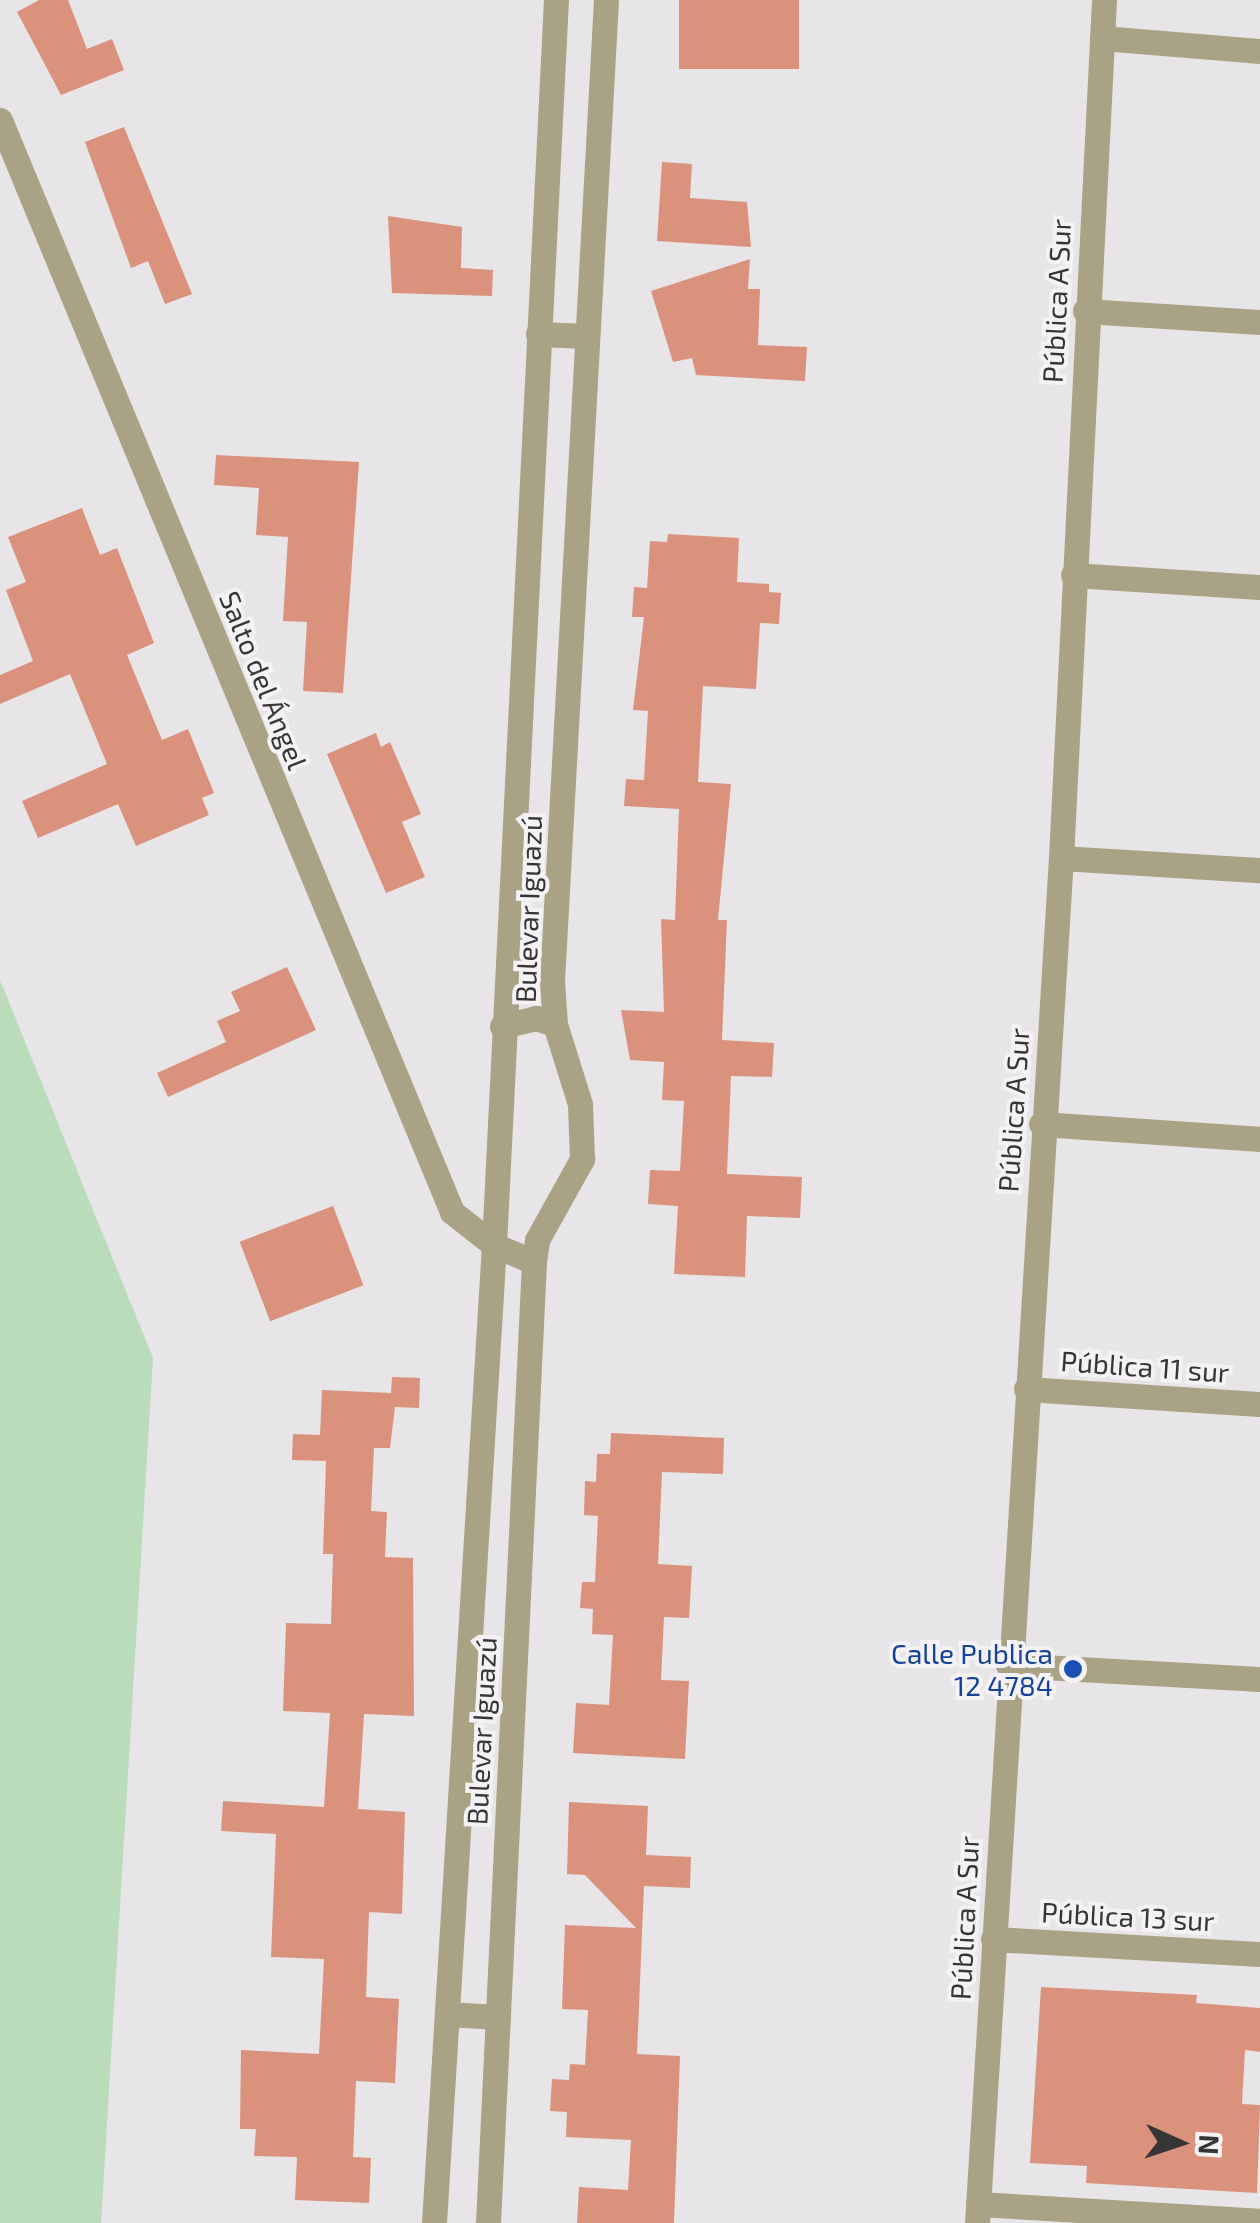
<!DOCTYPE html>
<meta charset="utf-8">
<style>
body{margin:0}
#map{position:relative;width:1260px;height:2223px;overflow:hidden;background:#e7e5e7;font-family:"Exo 2",sans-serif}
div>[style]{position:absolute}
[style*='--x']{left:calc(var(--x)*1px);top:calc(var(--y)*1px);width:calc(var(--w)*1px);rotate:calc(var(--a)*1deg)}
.green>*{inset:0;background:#bbdcba}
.building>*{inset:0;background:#da927c;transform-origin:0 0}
.street>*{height:25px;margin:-12.5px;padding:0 12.5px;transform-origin:12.5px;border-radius:12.5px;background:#aaa284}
.dots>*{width:28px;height:28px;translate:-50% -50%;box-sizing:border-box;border:5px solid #f4f2f4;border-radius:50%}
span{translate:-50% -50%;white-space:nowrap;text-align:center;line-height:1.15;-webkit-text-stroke:8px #f4f2f4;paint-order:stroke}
.street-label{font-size:28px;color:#373637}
.transit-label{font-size:28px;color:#164399}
.right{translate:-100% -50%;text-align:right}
.north{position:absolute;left:1130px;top:2093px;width:100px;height:100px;-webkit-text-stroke:8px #f4f2f4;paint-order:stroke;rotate:93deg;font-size:28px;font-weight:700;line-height:40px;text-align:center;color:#373637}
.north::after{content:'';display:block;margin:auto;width:35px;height:45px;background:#373637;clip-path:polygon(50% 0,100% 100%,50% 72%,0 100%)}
</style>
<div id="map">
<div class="green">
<div style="clip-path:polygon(0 980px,153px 1358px,101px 2223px,0 2223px)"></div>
</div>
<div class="building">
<div style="clip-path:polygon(39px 0,68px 0,87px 49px,112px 39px,124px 70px,61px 95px,17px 12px)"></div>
<div style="left:679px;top:0;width:120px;height:69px"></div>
<div style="clip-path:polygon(124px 127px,192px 294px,165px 304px,148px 261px,131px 268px,85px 142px)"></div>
<div style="clip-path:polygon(662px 162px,692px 164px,690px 198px,747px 202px,751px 247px,657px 241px)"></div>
<div style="clip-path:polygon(388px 216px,462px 227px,461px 268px,493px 270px,492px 296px,392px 293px)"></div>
<div style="clip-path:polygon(750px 259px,748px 289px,760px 289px,758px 345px,807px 347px,805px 381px,696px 375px,692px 358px,673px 362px,651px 291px)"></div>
<div style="clip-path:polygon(216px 455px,359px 462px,343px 693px,303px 691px,307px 622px,283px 621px,288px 537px,256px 535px,259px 488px,214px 485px)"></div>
<div style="clip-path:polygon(82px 508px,100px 555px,117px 548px,154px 643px,127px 655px,162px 740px,188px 729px,214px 793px,202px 798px,209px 815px,136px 846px,118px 804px,38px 838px,22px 801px,107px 764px,70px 674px,0 704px,0 675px,33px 661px,6px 590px,26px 582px,8px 537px)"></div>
<div style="clip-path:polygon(668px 534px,739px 538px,737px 582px,769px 584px,769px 592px,781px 593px,779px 624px,760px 623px,756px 689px,703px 686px,698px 782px,731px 784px,718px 920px,727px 920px,722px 1040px,774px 1043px,772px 1077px,731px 1076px,727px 1174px,802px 1177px,800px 1218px,747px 1216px,745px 1277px,674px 1274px,678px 1206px,648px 1204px,650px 1170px,680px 1171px,684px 1101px,662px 1100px,664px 1062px,630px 1060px,621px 1010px,664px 1012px,661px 919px,675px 920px,679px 809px,624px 806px,626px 779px,644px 780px,648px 711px,633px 710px,644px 617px,632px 617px,634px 587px,647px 588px,650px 541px,667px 542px)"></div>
<div style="clip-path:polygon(376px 733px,381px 747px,390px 742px,421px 814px,402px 822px,425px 877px,386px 893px,327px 754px)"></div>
<div style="clip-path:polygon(287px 967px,316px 1030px,168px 1097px,157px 1073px,226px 1042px,217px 1021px,240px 1011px,231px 992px)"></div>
<div style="left:333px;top:1206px;width:85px;height:100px;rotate:69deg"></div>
<div style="clip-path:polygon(392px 1377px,420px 1378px,419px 1408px,395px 1407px,390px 1448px,374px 1448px,371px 1511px,387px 1512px,385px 1557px,413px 1558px,414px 1716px,364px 1714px,358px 1809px,405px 1812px,402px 1914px,369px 1912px,366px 1997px,399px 1999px,395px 2083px,356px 2081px,353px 2157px,371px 2158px,369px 2203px,295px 2200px,297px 2157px,254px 2156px,256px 2129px,240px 2129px,241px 2050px,319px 2054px,324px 1959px,271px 1957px,276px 1834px,221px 1831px,223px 1801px,324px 1807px,330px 1713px,283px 1711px,286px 1623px,331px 1624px,333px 1554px,323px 1554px,326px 1461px,292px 1460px,293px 1434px,320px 1435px,322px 1390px,391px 1393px)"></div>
<div style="clip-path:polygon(611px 1433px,724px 1438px,723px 1474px,662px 1472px,658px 1564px,692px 1566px,689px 1618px,664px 1617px,661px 1680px,689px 1681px,685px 1759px,573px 1753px,576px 1703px,609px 1705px,613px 1635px,592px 1634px,593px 1609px,580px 1608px,582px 1582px,595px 1582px,598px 1516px,584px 1515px,585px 1481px,596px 1482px,597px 1454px,610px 1454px)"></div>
<div style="clip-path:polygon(569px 1802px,648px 1806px,646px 1855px,691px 1857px,690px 1888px,644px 1886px,637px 2054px,680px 2056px,674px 2223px,577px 2223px,579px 2187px,628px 2190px,631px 2140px,566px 2137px,567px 2112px,550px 2111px,552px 2079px,569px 2080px,570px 2064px,585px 2065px,588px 2010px,562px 2009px,565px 1925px,636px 1928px,585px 1875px,567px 1874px)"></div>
<div style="clip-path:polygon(1041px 1987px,1197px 1995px,1196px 2003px,1260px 2008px,1260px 2052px,1245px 2050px,1242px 2104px,1260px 2105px,1257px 2193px,1086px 2183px,1087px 2166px,1030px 2163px)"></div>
</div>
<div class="street">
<div style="--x:1102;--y:38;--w:159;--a:4.7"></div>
<div style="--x:0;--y:120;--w:1182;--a:67.51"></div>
<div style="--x:452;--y:1212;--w:53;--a:38.2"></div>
<div style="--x:494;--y:1245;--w:43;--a:23"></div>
<div style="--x:1085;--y:311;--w:175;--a:3.6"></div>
<div style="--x:538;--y:334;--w:49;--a:2.3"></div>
<div style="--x:1073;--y:575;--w:187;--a:3.7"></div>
<div style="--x:1061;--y:858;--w:199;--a:3.5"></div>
<div style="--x:502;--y:1026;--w:35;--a:-13"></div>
<div style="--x:536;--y:1018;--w:20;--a:18"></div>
<div style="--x:1041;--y:1124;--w:220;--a:3.9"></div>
<div style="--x:1026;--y:1389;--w:234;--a:3.7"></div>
<div style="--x:1008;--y:1665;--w:252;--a:3.2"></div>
<div style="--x:993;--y:1939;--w:267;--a:3.2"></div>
<div style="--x:447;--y:2014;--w:51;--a:3.4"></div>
<div style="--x:978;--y:2204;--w:283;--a:3.4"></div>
<div style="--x:434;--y:2223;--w:980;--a:-86.49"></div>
<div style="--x:494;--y:1245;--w:1247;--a:-87.15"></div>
<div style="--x:488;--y:2223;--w:962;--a:-87.26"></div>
<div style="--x:534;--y:1262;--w:22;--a:-82"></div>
<div style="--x:537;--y:1240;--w:93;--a:-60.9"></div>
<div style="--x:582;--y:1159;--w:55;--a:-92.1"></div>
<div style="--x:580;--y:1104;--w:84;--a:-107.4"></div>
<div style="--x:555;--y:1024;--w:43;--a:-94"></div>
<div style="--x:552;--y:981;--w:982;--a:-86.85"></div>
<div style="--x:977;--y:2223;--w:1368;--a:-86.48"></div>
<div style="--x:1061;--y:858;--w:859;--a:-87.13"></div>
</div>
<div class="dots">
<div style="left:1073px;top:1669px;background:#1a4fb4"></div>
</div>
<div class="street-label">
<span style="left:1056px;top:301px;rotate:-87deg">Pública A Sur</span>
<span style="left:264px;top:680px;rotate:68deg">Salto del Ángel</span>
<span style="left:528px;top:909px;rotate:-88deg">Bulevar Iguazú</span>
<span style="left:1013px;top:1110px;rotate:-86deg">Pública A Sur</span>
<span style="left:1145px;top:1366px;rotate:4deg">Pública 11 sur</span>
<span style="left:481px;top:1731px;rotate:-87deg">Bulevar Iguazú</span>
<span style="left:1128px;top:1916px;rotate:3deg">Pública 13 sur</span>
<span style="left:964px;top:1918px;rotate:-87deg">Pública A Sur</span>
</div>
<div class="transit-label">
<span class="right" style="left:1053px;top:1669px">Calle Publica<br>12 4784</span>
</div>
<div class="north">N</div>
</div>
